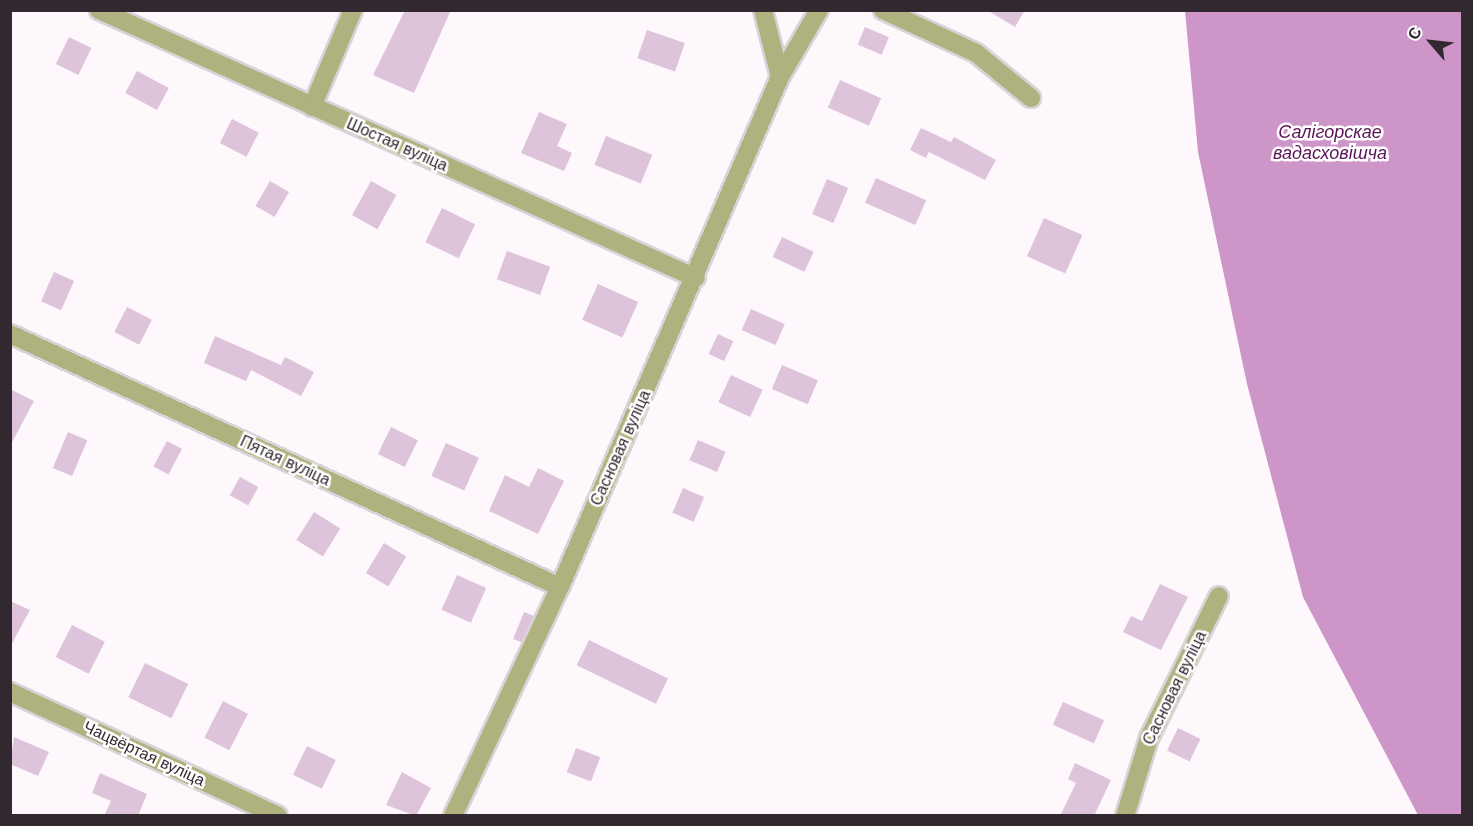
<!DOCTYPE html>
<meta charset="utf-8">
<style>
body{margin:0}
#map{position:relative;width:1473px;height:826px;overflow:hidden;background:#fef8fd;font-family:"Work Sans",sans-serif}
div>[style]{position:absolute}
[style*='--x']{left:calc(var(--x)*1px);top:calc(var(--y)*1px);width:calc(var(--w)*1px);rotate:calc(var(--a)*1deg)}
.water>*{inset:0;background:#ce95c9}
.building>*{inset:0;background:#dec4da;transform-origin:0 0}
.roads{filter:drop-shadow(2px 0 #d9d3d8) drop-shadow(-2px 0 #d9d3d8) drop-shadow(0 2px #d9d3d8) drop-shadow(0 -2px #d9d3d8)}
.minor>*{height:18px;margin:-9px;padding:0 9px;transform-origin:9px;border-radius:9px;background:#afb27e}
span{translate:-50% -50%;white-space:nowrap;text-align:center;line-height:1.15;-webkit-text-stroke:5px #fff;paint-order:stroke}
.street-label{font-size:16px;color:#312830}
.water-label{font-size:18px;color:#591656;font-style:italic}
.frame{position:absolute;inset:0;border:12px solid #312830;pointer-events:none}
.north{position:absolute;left:1401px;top:12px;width:60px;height:60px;-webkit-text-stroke:4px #fff;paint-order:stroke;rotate:298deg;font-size:16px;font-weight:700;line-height:24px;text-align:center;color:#312830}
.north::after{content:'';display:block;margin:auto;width:21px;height:27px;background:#312830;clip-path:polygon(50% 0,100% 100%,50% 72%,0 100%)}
</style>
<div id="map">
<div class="water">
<div style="clip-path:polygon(1185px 11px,1462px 11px,1462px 815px,1418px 815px,1303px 597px,1247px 384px,1198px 152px)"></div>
</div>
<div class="building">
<div style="clip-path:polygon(405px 10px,451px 10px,414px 93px,373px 75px)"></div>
<div style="clip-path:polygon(987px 10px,1025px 10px,1015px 27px)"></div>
<div style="left:865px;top:27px;width:26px;height:19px;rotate:23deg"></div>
<div style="left:647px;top:30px;width:40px;height:30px;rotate:19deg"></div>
<div style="left:69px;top:37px;width:25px;height:30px;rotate:26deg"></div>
<div style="left:137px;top:71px;width:36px;height:25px;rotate:28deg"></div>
<div style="left:840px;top:80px;width:45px;height:30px;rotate:24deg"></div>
<div style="clip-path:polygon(539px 112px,567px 124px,557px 146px,572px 153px,564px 171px,521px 153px)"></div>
<div style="left:232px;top:119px;width:30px;height:27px;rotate:27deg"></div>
<div style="clip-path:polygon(921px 128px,951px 142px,954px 137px,996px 160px,985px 180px,929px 152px,926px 158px,910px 150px)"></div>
<div style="left:606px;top:136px;width:50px;height:31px;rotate:22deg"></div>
<div style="left:876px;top:178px;width:55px;height:27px;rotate:24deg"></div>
<div style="left:827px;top:179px;width:23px;height:38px;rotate:23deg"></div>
<div style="left:270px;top:181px;width:22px;height:29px;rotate:30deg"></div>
<div style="left:371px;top:181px;width:29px;height:39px;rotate:29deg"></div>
<div style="left:442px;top:208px;width:37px;height:38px;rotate:26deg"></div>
<div style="left:1044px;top:218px;width:42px;height:42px;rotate:24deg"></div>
<div style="left:782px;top:237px;width:35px;height:22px;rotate:25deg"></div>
<div style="left:507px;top:251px;width:46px;height:30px;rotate:20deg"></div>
<div style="left:54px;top:272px;width:22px;height:32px;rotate:24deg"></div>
<div style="left:598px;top:284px;width:44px;height:39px;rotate:24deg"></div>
<div style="left:127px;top:307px;width:28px;height:28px;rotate:27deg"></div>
<div style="left:751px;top:309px;width:37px;height:23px;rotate:24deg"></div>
<div style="left:718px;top:334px;width:17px;height:22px;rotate:25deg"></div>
<div style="clip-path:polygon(215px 336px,281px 365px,285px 357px,314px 372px,301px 396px,251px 370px,246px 381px,204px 363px)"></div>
<div style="left:782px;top:365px;width:39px;height:26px;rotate:23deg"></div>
<div style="left:731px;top:375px;width:35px;height:30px;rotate:25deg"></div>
<div style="clip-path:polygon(10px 389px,34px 401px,10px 446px)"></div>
<div style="left:391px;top:427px;width:30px;height:30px;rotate:26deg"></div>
<div style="left:68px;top:432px;width:21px;height:39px;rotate:23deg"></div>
<div style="left:698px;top:440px;width:30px;height:22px;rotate:23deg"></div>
<div style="left:167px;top:441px;width:17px;height:29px;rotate:28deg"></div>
<div style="left:446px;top:443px;width:36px;height:36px;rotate:24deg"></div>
<div style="clip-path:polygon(538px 468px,564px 481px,538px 534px,489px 511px,505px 475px,529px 487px)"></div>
<div style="left:240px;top:477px;width:21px;height:21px;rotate:29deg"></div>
<div style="left:683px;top:488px;width:23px;height:27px;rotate:23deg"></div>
<div style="left:314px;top:512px;width:31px;height:33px;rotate:32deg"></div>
<div style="left:384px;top:543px;width:26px;height:35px;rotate:31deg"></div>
<div style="left:457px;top:575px;width:32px;height:38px;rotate:24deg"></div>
<div style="clip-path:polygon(1160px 584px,1188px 597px,1161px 650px,1123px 632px,1131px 616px,1142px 621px)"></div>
<div style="clip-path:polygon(10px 601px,30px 610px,10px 647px)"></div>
<div style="left:524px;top:612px;width:11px;height:29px;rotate:22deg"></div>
<div style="left:72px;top:625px;width:37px;height:36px;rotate:27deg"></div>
<div style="left:589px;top:640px;width:88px;height:28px;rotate:26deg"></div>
<div style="left:145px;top:663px;width:48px;height:38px;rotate:26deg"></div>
<div style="left:223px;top:701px;width:28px;height:41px;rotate:27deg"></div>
<div style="left:1063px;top:702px;width:45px;height:25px;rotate:24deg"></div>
<div style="left:1178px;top:728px;width:25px;height:25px;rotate:26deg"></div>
<div style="clip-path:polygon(14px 737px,49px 752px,38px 776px,10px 764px)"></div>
<div style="left:307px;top:746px;width:32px;height:32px;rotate:26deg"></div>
<div style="left:576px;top:748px;width:26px;height:26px;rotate:21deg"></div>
<div style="clip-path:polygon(1075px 763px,1111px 780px,1094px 816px,1060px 816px,1076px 783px,1068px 779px)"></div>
<div style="clip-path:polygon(402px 772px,431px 788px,416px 816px,386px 805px)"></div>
<div style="clip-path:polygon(100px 773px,147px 794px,138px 816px,104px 816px,111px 801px,92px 793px)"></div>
</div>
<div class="roads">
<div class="minor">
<div style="--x:99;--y:10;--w:654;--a:24.18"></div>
<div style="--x:763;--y:10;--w:69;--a:75.8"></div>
<div style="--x:883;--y:10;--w:102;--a:24.8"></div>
<div style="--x:976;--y:53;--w:71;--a:39.3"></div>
<div style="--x:312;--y:107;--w:105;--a:-67.1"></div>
<div style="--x:10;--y:334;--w:605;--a:24.7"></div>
<div style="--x:10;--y:692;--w:295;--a:24.8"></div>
<div style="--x:453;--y:816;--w:253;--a:-65"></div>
<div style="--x:560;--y:587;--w:555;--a:-66.67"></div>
<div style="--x:780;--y:77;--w:78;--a:-59.8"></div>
<div style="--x:1125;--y:816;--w:82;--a:-72.9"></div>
<div style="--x:1149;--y:738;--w:158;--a:-63.8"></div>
</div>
</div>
<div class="street-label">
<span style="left:397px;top:145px;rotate:24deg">Шостая вуліца</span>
<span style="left:621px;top:448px;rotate:-66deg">Сасновая вуліца</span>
<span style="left:285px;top:461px;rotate:25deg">Пятая вуліца</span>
<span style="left:1175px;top:688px;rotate:-64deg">Сасновая вуліца</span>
<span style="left:144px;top:754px;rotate:25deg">Чацвёртая вуліца</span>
</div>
<div class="water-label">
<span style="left:1330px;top:143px">Салігорскае<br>вадасховішча</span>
</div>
<div class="frame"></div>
<div class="north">С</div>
</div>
